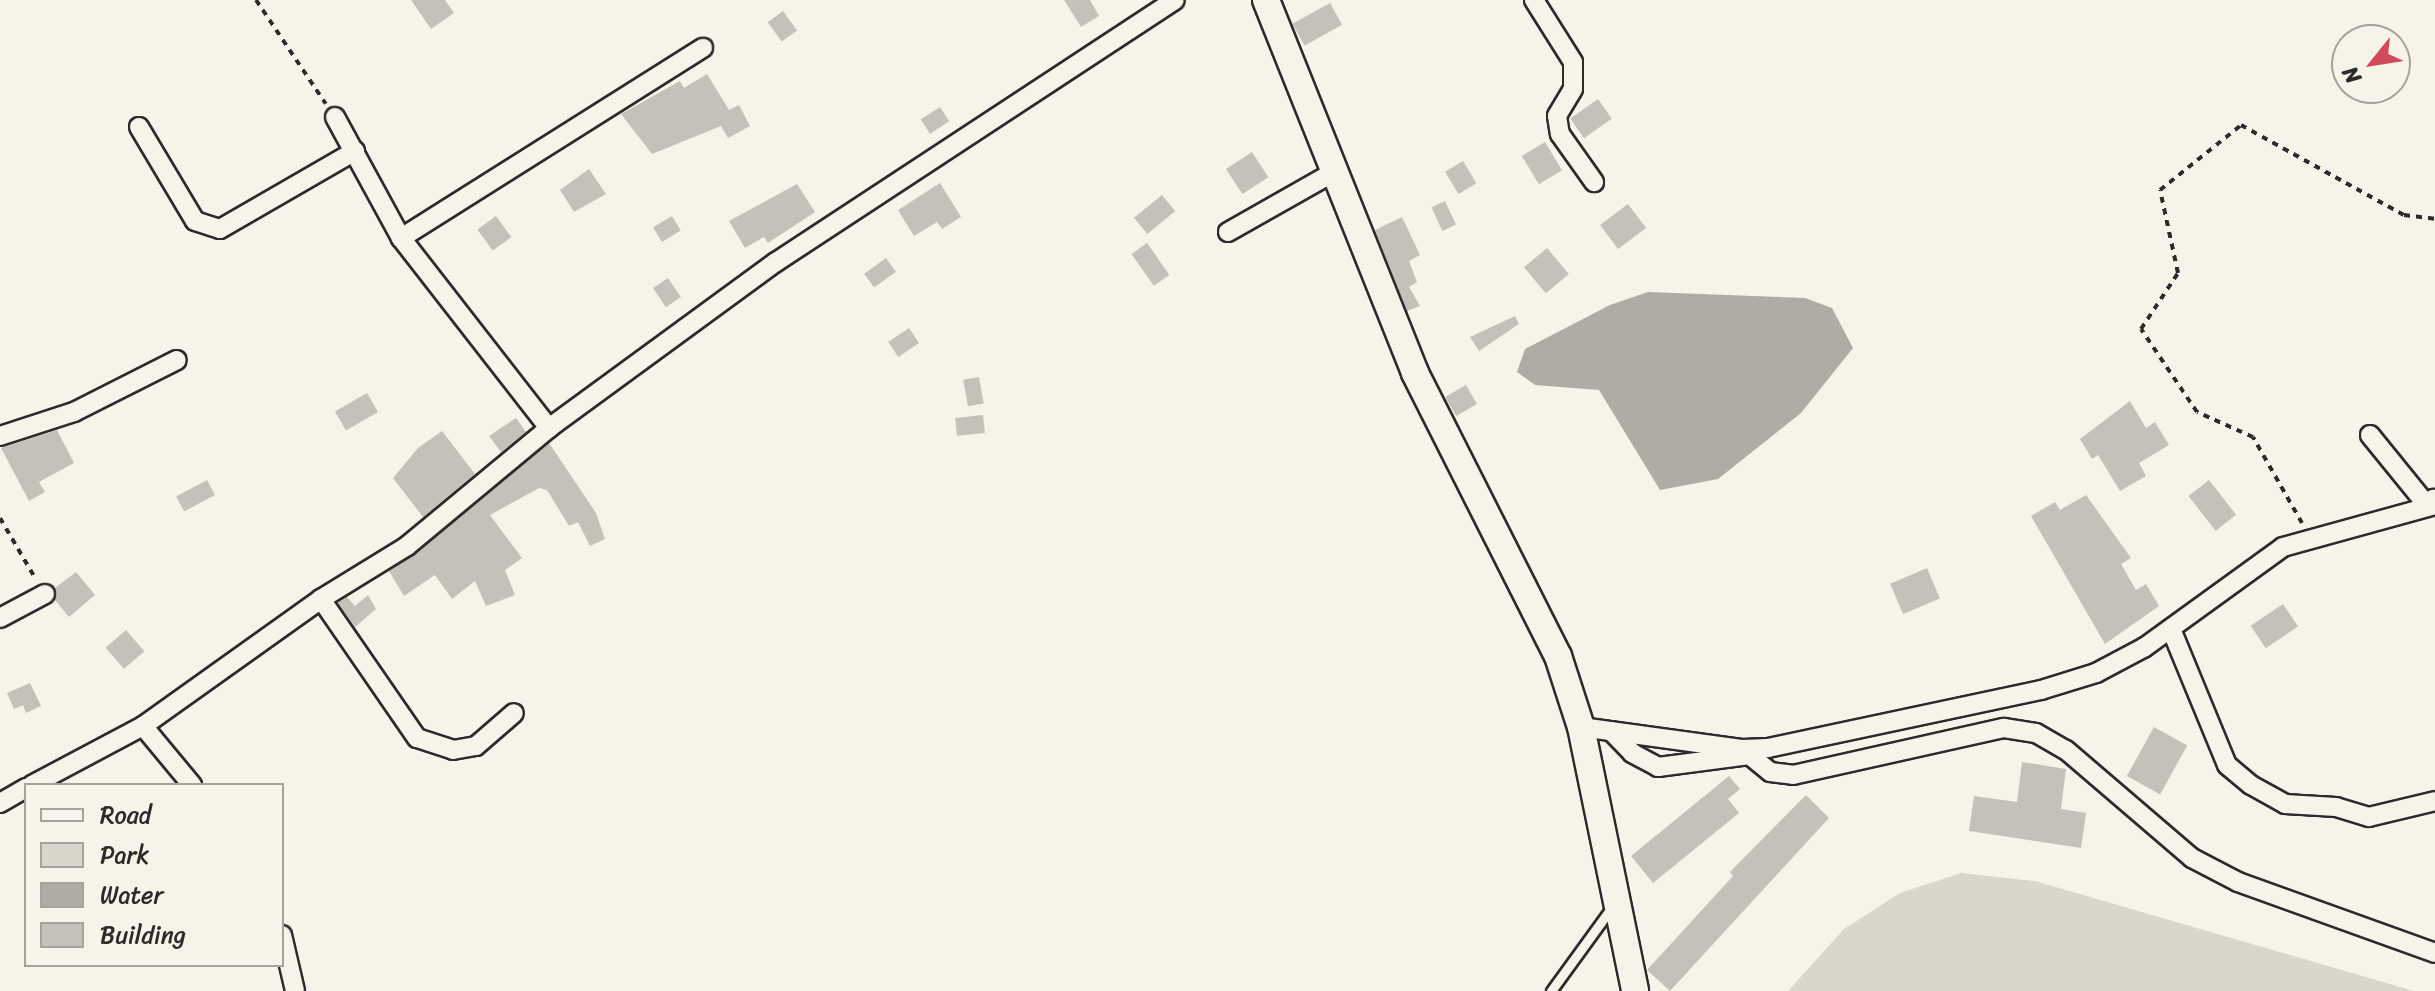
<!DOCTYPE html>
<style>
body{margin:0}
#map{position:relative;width:2435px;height:991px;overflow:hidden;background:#f7f3e8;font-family:Sriracha,sans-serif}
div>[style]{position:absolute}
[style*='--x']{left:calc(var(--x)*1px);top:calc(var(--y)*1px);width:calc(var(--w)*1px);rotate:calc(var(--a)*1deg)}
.green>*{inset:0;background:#dad6cc}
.water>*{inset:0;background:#afaca4}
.building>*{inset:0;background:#c4c1b9;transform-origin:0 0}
.path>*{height:4px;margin-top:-2px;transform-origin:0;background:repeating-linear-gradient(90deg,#2b2b2b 0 6px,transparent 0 12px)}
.roads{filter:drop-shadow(2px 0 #2b2b2b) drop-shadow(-2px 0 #2b2b2b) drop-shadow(0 2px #2b2b2b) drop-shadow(0 -2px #2b2b2b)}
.lane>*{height:9px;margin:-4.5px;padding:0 4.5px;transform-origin:4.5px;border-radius:4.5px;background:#f7f3e8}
.street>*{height:18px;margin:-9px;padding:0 9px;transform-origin:9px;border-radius:9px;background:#f7f3e8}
.secondary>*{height:26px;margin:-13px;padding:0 13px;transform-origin:13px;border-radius:13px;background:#f7f3e8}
span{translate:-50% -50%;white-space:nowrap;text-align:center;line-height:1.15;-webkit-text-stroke:7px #f7f3e8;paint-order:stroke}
.legend{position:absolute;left:24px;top:783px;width:260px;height:184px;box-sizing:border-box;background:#f7f3e8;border:2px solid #a5a39c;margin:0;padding:10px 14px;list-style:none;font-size:24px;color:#2b2b2b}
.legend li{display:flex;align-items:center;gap:16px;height:40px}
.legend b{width:40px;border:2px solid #a5a39c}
.north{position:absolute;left:2331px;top:24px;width:80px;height:80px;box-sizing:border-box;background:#f7f3e8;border:2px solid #a5a39c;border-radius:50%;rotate:240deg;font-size:22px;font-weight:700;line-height:32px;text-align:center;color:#2b2b2b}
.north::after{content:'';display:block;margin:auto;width:28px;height:36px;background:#d1495b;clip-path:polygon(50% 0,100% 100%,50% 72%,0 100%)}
</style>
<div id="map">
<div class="green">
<div style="clip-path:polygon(1961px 873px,2035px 881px,2414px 991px,1788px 991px,1844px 929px,1900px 893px)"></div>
</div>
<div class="water">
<div style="clip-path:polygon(1648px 292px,1805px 298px,1832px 308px,1853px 348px,1801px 413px,1718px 479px,1660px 490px,1599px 390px,1535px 385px,1517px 372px,1525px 349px,1610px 305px)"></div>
</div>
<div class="building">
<div style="clip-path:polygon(411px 0,445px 0,454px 13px,431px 29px)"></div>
<div style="clip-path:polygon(1064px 0,1090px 0,1099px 16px,1081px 27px)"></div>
<div style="left:1330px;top:3px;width:25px;height:43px;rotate:61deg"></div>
<div style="left:783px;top:11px;width:24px;height:19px;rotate:54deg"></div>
<div style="clip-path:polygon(707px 74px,729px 110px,739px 105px,750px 126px,728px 138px,721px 126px,652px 154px,621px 114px,680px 81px,684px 88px)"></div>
<div style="left:1598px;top:99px;width:24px;height:34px;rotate:55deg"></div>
<div style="left:940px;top:107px;width:17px;height:23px;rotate:57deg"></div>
<div style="left:1545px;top:142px;width:33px;height:27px;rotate:59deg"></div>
<div style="left:1252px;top:152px;width:30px;height:31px;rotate:57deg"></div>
<div style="left:1463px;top:161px;width:26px;height:21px;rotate:59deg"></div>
<div style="clip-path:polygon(589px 169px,606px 194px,574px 212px,560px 190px)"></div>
<div style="clip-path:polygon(940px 183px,961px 217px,942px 229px,937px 222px,914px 236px,898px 210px)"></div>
<div style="clip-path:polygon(797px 184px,815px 212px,768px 243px,764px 237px,745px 248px,729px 221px)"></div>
<div style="left:1162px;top:195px;width:21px;height:36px;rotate:51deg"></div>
<div style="left:1445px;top:201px;width:26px;height:15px;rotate:65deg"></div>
<div style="left:1628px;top:204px;width:30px;height:35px;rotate:53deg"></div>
<div style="left:496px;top:216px;width:26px;height:23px;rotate:54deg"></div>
<div style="left:672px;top:216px;width:17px;height:22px;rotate:59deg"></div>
<div style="clip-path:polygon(1402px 217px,1420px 255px,1409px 261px,1417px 282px,1409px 287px,1420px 306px,1407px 311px,1375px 230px)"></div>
<div style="left:1147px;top:243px;width:39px;height:19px;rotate:55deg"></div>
<div style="left:1547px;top:248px;width:34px;height:30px;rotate:50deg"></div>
<div style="left:886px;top:258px;width:17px;height:27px;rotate:54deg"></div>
<div style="left:668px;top:278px;width:23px;height:18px;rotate:56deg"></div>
<div style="clip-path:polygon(1515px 316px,1519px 324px,1479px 351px,1470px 337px)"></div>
<div style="left:909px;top:328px;width:18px;height:25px;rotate:56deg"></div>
<div style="left:979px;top:377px;width:27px;height:16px;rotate:80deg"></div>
<div style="left:1466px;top:385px;width:22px;height:24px;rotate:60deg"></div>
<div style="left:367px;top:393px;width:22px;height:37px;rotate:60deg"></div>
<div style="clip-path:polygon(2130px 401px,2146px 428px,2155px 422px,2169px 445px,2139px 463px,2146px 476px,2120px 491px,2098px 455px,2092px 459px,2080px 439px)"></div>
<div style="left:983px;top:415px;width:18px;height:28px;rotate:84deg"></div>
<div style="clip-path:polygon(516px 418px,526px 432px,501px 452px,489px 436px)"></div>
<div style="clip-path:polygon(57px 430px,74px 463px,39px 482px,45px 492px,29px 501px,1px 448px)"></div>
<div style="clip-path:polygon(442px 431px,475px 474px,423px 517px,393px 478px,418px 448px)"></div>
<div style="clip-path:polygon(549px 443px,596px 513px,605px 539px,590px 546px,578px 522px,569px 526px,547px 490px,539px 488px,490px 515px,522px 558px,505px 570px,515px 595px,486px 606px,475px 581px,452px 599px,435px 575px,404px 596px,389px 571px)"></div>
<div style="left:207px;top:480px;width:17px;height:35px;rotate:62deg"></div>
<div style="left:2209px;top:480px;width:44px;height:26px;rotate:52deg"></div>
<div style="clip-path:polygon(2086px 495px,2131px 558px,2121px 564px,2136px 590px,2146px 584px,2159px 606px,2105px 644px,2031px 516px,2055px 502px,2060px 510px)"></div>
<div style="left:1927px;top:568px;width:33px;height:40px;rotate:67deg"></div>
<div style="clip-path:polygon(76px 572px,95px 595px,69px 617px,55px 600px,55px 588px)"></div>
<div style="clip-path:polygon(368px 595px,376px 609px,355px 627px,338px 603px,347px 597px,355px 606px)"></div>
<div style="left:2283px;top:604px;width:27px;height:39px;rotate:56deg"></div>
<div style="left:126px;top:630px;width:28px;height:27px;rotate:49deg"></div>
<div style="clip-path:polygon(30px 683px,41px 706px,26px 713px,23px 705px,14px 709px,7px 693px)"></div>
<div style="left:2154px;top:727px;width:38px;height:56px;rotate:29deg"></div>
<div style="clip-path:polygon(2022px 762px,2066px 769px,2061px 809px,2086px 813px,2081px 848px,1969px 831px,1974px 796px,2017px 802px)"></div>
<div style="clip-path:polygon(1729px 776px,1740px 789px,1728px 799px,1739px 813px,1653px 883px,1631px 856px)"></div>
<div style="clip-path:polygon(1806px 795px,1829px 818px,1670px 991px,1647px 970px,1733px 876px,1730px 872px)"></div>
</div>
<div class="path">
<div style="--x:256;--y:0;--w:125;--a:56.1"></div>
<div style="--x:0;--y:518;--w:69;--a:59.7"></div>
<div style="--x:2302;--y:523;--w:99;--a:-119.7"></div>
<div style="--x:2253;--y:437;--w:61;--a:-155.9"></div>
<div style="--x:2197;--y:412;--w:100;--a:-124"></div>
<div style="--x:2141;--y:329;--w:67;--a:-56.5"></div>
<div style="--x:2178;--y:273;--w:85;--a:-102.2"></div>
<div style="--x:2160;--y:190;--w:104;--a:-38.7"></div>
<div style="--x:2241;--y:125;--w:186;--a:28.9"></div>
<div style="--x:2404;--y:215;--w:31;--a:7"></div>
</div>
<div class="roads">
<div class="lane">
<div style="--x:1551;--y:991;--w:104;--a:-54"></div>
</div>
<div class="street">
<div style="--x:1534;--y:0;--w:73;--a:57.8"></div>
<div style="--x:1573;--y:62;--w:27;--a:90"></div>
<div style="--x:1573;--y:89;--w:31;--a:121"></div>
<div style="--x:1557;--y:116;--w:18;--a:81"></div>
<div style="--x:1560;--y:134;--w:59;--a:54.7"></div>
<div style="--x:335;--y:117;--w:138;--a:61.4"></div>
<div style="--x:401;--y:238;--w:241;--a:52.1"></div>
<div style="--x:139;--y:127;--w:109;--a:59.2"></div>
<div style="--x:195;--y:221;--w:26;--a:18"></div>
<div style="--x:220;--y:229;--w:156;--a:-30"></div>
<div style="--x:1228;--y:232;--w:122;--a:-29.5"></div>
<div style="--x:401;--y:238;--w:357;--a:-32.2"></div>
<div style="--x:2370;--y:435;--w:89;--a:50.9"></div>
<div style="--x:2426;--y:504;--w:9;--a:-36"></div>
<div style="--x:0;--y:436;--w:78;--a:-18"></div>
<div style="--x:74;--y:412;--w:115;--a:-26.8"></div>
<div style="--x:321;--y:599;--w:169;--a:55.4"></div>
<div style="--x:417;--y:738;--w:38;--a:18"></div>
<div style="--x:453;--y:750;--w:23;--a:-10"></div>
<div style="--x:476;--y:746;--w:50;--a:-41"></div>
<div style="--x:0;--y:618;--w:51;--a:-28.1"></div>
<div style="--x:2171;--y:629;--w:147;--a:67.6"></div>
<div style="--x:2227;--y:765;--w:31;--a:40"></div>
<div style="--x:2251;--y:785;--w:39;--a:29"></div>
<div style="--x:2285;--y:804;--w:51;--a:3.4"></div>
<div style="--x:2336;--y:807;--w:34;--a:17"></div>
<div style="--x:2369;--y:817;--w:68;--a:-13.6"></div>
<div style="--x:143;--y:726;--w:219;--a:-35.5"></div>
<div style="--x:321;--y:599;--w:101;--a:-31.6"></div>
<div style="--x:407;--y:546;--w:185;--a:-39.7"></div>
<div style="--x:549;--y:428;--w:281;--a:-36.2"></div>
<div style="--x:776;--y:262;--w:477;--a:-33.3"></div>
<div style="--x:1581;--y:727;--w:162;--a:7.8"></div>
<div style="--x:1742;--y:749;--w:26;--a:-2"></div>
<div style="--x:1768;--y:748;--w:279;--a:-12"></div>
<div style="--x:2041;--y:690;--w:58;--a:-17.2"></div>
<div style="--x:2096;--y:673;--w:55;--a:-28"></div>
<div style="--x:2145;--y:647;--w:170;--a:-35.9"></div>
<div style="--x:2283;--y:547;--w:158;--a:-15.4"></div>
<div style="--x:1611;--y:731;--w:30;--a:46"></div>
<div style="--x:1632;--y:753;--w:30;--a:28"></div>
<div style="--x:1658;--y:767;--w:94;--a:-7.4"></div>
<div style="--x:1742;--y:749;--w:36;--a:39"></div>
<div style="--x:1770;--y:772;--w:23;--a:7"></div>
<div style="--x:1793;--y:775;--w:216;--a:-12.6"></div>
<div style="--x:2004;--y:728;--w:32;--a:9"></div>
<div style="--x:2036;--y:733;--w:34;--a:30"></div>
<div style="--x:2066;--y:750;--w:166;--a:40.6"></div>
<div style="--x:2192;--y:858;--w:52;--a:27.6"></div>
<div style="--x:2238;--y:882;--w:209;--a:19.8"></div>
<div style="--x:32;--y:785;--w:126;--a:-28"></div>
<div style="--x:143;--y:726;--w:77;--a:50.3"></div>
<div style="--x:0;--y:803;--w:30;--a:-30"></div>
<div style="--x:282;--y:935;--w:57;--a:76.9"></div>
</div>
<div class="secondary">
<div style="--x:1266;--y:0;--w:402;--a:68.2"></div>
<div style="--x:1415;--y:373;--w:317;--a:63.2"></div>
<div style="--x:1558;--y:656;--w:75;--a:72.1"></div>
<div style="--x:1581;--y:727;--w:269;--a:78.4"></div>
</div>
</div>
<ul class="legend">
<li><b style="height:10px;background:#f7f3e8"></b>Road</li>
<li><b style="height:22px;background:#dad6cc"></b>Park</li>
<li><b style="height:22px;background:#afaca4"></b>Water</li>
<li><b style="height:22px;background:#c4c1b9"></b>Building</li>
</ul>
<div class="north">N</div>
</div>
